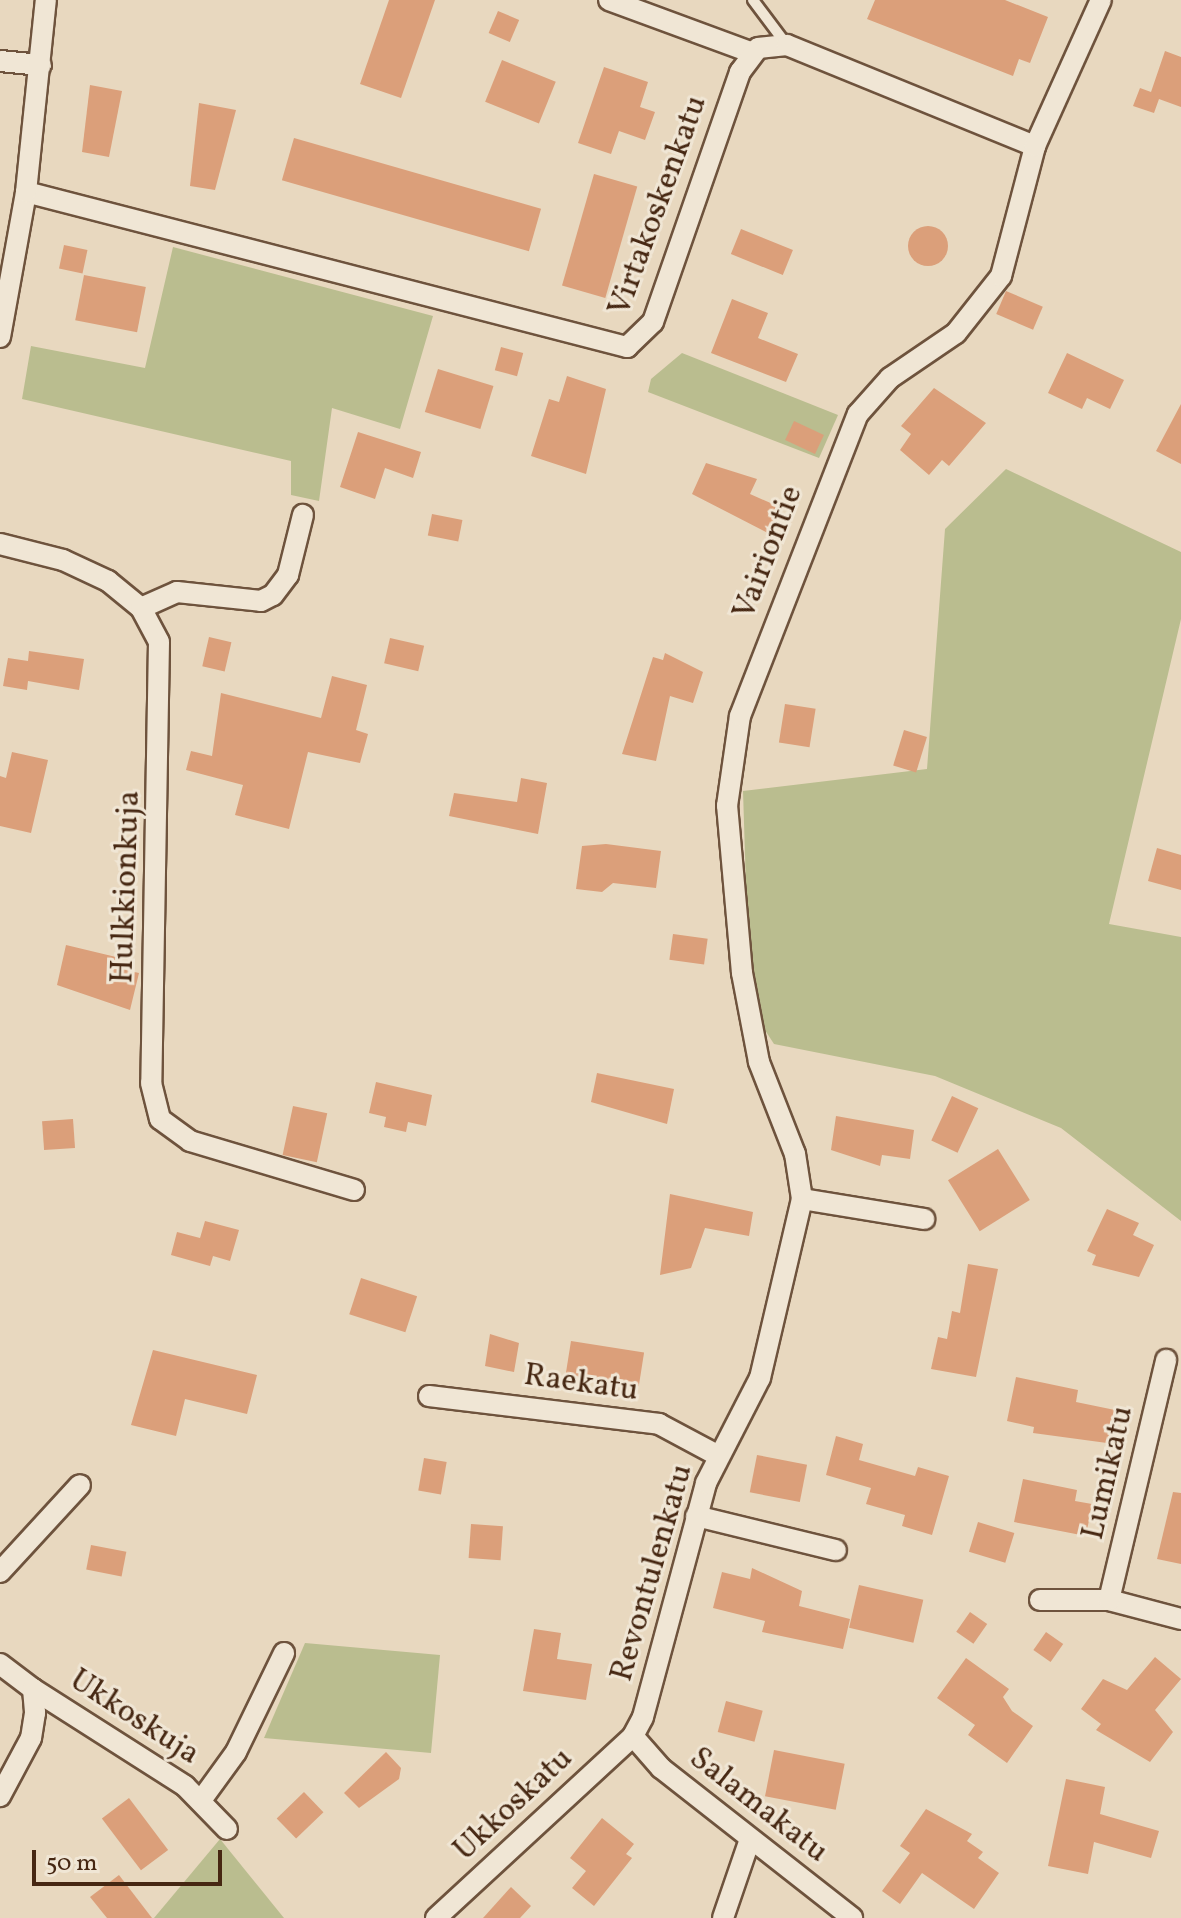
<!DOCTYPE html>
<style>
body{margin:0}
#map{position:relative;width:1181px;height:1918px;overflow:hidden;background:#e8d8bf;font-family:Vollkorn,serif}
div>[style]{position:absolute}
[style*='--x']{left:calc(var(--x)*1px);top:calc(var(--y)*1px);width:calc(var(--w)*1px);rotate:calc(var(--a)*1deg)}
.green>*{inset:0;background:#babd8f}
.building>*{inset:0;background:#db9f7a;transform-origin:0 0}
.round{border-radius:50%}
.roads{filter:drop-shadow(2px 0 #6e533d) drop-shadow(-2px 0 #6e533d) drop-shadow(0 2px #6e533d) drop-shadow(0 -2px #6e533d)}
.service>*{height:10px;margin:-5px;padding:0 5px;transform-origin:5px;border-radius:5px;background:#f0e6d5}
.minor>*{height:20px;margin:-10px;padding:0 10px;transform-origin:10px;border-radius:10px;background:#f0e6d5}
span{translate:-50% -50%;white-space:nowrap;text-align:center;line-height:1.15;-webkit-text-stroke:6px #f0e6d5;paint-order:stroke}
.street-label{font-size:32px;color:#462712}
.scale{position:absolute;left:32px;top:1850px;width:190px;height:36px;box-sizing:border-box;border:4px solid #462712;border-top:0;padding-left:10px;font-size:24px;line-height:28px;white-space:nowrap;color:#462712;-webkit-text-stroke:6px #f0e6d5;paint-order:stroke}
</style>
<div id="map">
<div class="green">
<div style="clip-path:polygon(173px 247px,433px 316px,400px 429px,332px 408px,319px 501px,291px 495px,291px 461px,22px 399px,31px 346px,145px 368px)"></div>
<div style="clip-path:polygon(682px 353px,838px 415px,819px 458px,648px 392px,651px 379px)"></div>
<div style="clip-path:polygon(1006px 469px,1181px 552px,1181px 619px,1109px 924px,1181px 937px,1181px 1221px,1061px 1128px,935px 1076px,774px 1044px,759px 1021px,748px 950px,743px 791px,927px 769px,945px 529px)"></div>
<div style="clip-path:polygon(305px 1643px,440px 1655px,431px 1753px,264px 1738px)"></div>
<div style="clip-path:polygon(220px 1839px,284px 1918px,154px 1918px)"></div>
</div>
<div class="building">
<div style="clip-path:polygon(389px 0,435px 0,401px 98px,360px 84px)"></div>
<div style="clip-path:polygon(875px 0,1005px 0,1048px 17px,1030px 63px,1019px 59px,1013px 76px,867px 19px)"></div>
<div style="left:498px;top:11px;width:23px;height:24px;rotate:23deg"></div>
<div style="clip-path:polygon(1165px 51px,1181px 57px,1181px 107px,1159px 99px,1154px 113px,1133px 106px,1140px 88px,1151px 92px)"></div>
<div style="left:502px;top:60px;width:58px;height:45px;rotate:22deg"></div>
<div style="clip-path:polygon(604px 67px,648px 82px,640px 107px,655px 112px,645px 140px,619px 131px,611px 154px,578px 143px)"></div>
<div style="clip-path:polygon(90px 85px,122px 91px,109px 157px,82px 152px)"></div>
<div style="clip-path:polygon(199px 103px,236px 110px,215px 190px,190px 186px)"></div>
<div style="left:294px;top:138px;width:257px;height:44px;rotate:16deg"></div>
<div style="left:594px;top:174px;width:45px;height:116px;rotate:16deg"></div>
<div class="round" style="left:908px;top:226px;width:40px;height:40px"></div>
<div style="left:741px;top:229px;width:56px;height:27px;rotate:22deg"></div>
<div style="left:64px;top:245px;width:24px;height:24px;rotate:12deg"></div>
<div style="left:84px;top:275px;width:63px;height:46px;rotate:11deg"></div>
<div style="left:1006px;top:291px;width:40px;height:25px;rotate:23deg"></div>
<div style="clip-path:polygon(732px 299px,768px 313px,758px 338px,798px 354px,786px 382px,711px 353px)"></div>
<div style="left:501px;top:347px;width:23px;height:24px;rotate:15deg"></div>
<div style="clip-path:polygon(1067px 353px,1124px 380px,1110px 409px,1087px 398px,1082px 409px,1048px 393px)"></div>
<div style="left:438px;top:369px;width:58px;height:45px;rotate:17deg"></div>
<div style="clip-path:polygon(567px 376px,606px 389px,586px 474px,531px 456px,549px 399px,559px 402px)"></div>
<div style="clip-path:polygon(934px 388px,986px 423px,949px 466px,942px 460px,929px 475px,900px 450px,911px 434px,901px 426px)"></div>
<div style="clip-path:polygon(1181px 404px,1181px 464px,1156px 451px)"></div>
<div style="left:794px;top:421px;width:33px;height:21px;rotate:25deg"></div>
<div style="clip-path:polygon(358px 432px,421px 452px,413px 478px,385px 468px,375px 499px,340px 487px)"></div>
<div style="clip-path:polygon(706px 463px,757px 479px,750px 494px,782px 508px,770px 534px,692px 494px)"></div>
<div style="left:432px;top:514px;width:31px;height:22px;rotate:11deg"></div>
<div style="left:209px;top:637px;width:23px;height:30px;rotate:13deg"></div>
<div style="left:390px;top:638px;width:35px;height:26px;rotate:13deg"></div>
<div style="clip-path:polygon(29px 651px,84px 659px,79px 690px,28px 681px,27px 690px,3px 686px,8px 658px,28px 661px)"></div>
<div style="clip-path:polygon(665px 653px,703px 672px,693px 703px,670px 696px,656px 761px,622px 754px,653px 657px,663px 660px)"></div>
<div style="clip-path:polygon(332px 676px,367px 685px,356px 730px,368px 734px,360px 763px,308px 752px,289px 829px,235px 815px,243px 785px,186px 770px,191px 751px,212px 756px,221px 693px,321px 718px)"></div>
<div style="left:785px;top:704px;width:31px;height:39px;rotate:9deg"></div>
<div style="left:904px;top:730px;width:24px;height:37px;rotate:17deg"></div>
<div style="clip-path:polygon(12px 752px,48px 760px,31px 833px,0 826px,0 776px,6px 778px)"></div>
<div style="clip-path:polygon(521px 778px,547px 783px,538px 834px,449px 816px,454px 793px,517px 802px)"></div>
<div style="clip-path:polygon(606px 844px,661px 851px,656px 888px,613px 883px,602px 892px,576px 889px,582px 846px)"></div>
<div style="clip-path:polygon(1157px 848px,1181px 855px,1181px 890px,1148px 881px)"></div>
<div style="left:673px;top:934px;width:35px;height:26px;rotate:8deg"></div>
<div style="clip-path:polygon(66px 945px,116px 957px,113px 967px,139px 973px,130px 1010px,57px 985px)"></div>
<div style="clip-path:polygon(597px 1073px,674px 1089px,667px 1124px,591px 1102px)"></div>
<div style="clip-path:polygon(376px 1082px,432px 1095px,426px 1126px,408px 1122px,406px 1132px,384px 1127px,386px 1117px,369px 1113px)"></div>
<div style="left:952px;top:1096px;width:29px;height:49px;rotate:25deg"></div>
<div style="left:293px;top:1106px;width:35px;height:50px;rotate:12deg"></div>
<div style="clip-path:polygon(836px 1116px,914px 1130px,910px 1159px,882px 1155px,880px 1166px,831px 1150px)"></div>
<div style="left:73px;top:1119px;width:29px;height:31px;rotate:86deg"></div>
<div style="left:998px;top:1149px;width:60px;height:59px;rotate:58deg"></div>
<div style="clip-path:polygon(670px 1194px,753px 1212px,749px 1236px,705px 1228px,691px 1268px,660px 1275px)"></div>
<div style="clip-path:polygon(1107px 1209px,1139px 1223px,1133px 1235px,1154px 1245px,1139px 1277px,1092px 1265px,1096px 1255px,1087px 1251px)"></div>
<div style="clip-path:polygon(205px 1221px,239px 1230px,230px 1261px,213px 1256px,210px 1266px,171px 1255px,177px 1232px,200px 1238px)"></div>
<div style="clip-path:polygon(968px 1264px,998px 1269px,976px 1377px,931px 1369px,938px 1337px,947px 1339px,952px 1311px,960px 1313px)"></div>
<div style="left:361px;top:1278px;width:59px;height:38px;rotate:18deg"></div>
<div style="clip-path:polygon(490px 1334px,519px 1343px,514px 1372px,485px 1366px)"></div>
<div style="left:571px;top:1341px;width:74px;height:34px;rotate:9deg"></div>
<div style="clip-path:polygon(153px 1350px,257px 1375px,247px 1414px,185px 1399px,176px 1436px,131px 1425px)"></div>
<div style="clip-path:polygon(1016px 1377px,1078px 1390px,1076px 1402px,1115px 1410px,1107px 1443px,1033px 1433px,1034px 1427px,1007px 1421px)"></div>
<div style="clip-path:polygon(836px 1436px,863px 1444px,859px 1460px,915px 1476px,918px 1467px,949px 1476px,932px 1535px,902px 1526px,905px 1515px,866px 1504px,871px 1488px,826px 1475px)"></div>
<div style="left:757px;top:1455px;width:51px;height:38px;rotate:11deg"></div>
<div style="left:424px;top:1458px;width:23px;height:33px;rotate:10deg"></div>
<div style="clip-path:polygon(1023px 1479px,1077px 1490px,1075px 1501px,1092px 1504px,1086px 1536px,1014px 1522px)"></div>
<div style="clip-path:polygon(1173px 1492px,1181px 1493px,1181px 1564px,1157px 1559px)"></div>
<div style="left:978px;top:1522px;width:38px;height:31px;rotate:17deg"></div>
<div style="left:471px;top:1524px;width:32px;height:34px;rotate:4deg"></div>
<div style="left:91px;top:1545px;width:36px;height:25px;rotate:11deg"></div>
<div style="clip-path:polygon(752px 1568px,802px 1591px,799px 1606px,850px 1619px,843px 1649px,762px 1632px,765px 1621px,713px 1608px,722px 1572px,750px 1579px)"></div>
<div style="left:859px;top:1585px;width:66px;height:44px;rotate:13deg"></div>
<div style="left:970px;top:1612px;width:21px;height:24px;rotate:35deg"></div>
<div style="clip-path:polygon(534px 1629px,561px 1633px,557px 1659px,592px 1664px,586px 1700px,523px 1691px)"></div>
<div style="left:1046px;top:1632px;width:21px;height:22px;rotate:35deg"></div>
<div style="clip-path:polygon(1155px 1657px,1181px 1679px,1155px 1710px,1173px 1732px,1150px 1762px,1096px 1730px,1101px 1724px,1081px 1709px,1103px 1679px,1127px 1690px)"></div>
<div style="clip-path:polygon(966px 1658px,1009px 1689px,1003px 1697px,1012px 1711px,1033px 1726px,1007px 1763px,968px 1735px,975px 1725px,937px 1698px)"></div>
<div style="left:726px;top:1701px;width:38px;height:32px;rotate:15deg"></div>
<div style="left:774px;top:1750px;width:72px;height:47px;rotate:11deg"></div>
<div style="clip-path:polygon(386px 1752px,401px 1768px,399px 1779px,359px 1808px,344px 1793px)"></div>
<div style="clip-path:polygon(1066px 1779px,1105px 1787px,1100px 1814px,1159px 1831px,1151px 1858px,1094px 1842px,1088px 1874px,1048px 1866px)"></div>
<div style="left:304px;top:1792px;width:28px;height:38px;rotate:46deg"></div>
<div style="left:129px;top:1798px;width:65px;height:34px;rotate:53deg"></div>
<div style="clip-path:polygon(926px 1809px,972px 1834px,967px 1841px,983px 1852px,978px 1858px,999px 1873px,974px 1909px,922px 1873px,900px 1904px,882px 1891px,910px 1853px,900px 1846px)"></div>
<div style="clip-path:polygon(602px 1818px,634px 1844px,626px 1854px,632px 1858px,594px 1906px,572px 1888px,586px 1871px,570px 1858px)"></div>
<div style="clip-path:polygon(119px 1875px,152px 1918px,107px 1918px,90px 1897px)"></div>
<div style="clip-path:polygon(511px 1887px,531px 1906px,520px 1918px,483px 1918px)"></div>
</div>
<div class="roads">
<div class="service">
<div style="--x:753;--y:0;--w:55;--a:53.1"></div>
</div>
<div class="minor">
<div style="--x:609;--y:0;--w:153;--a:20.2"></div>
<div style="--x:0;--y:61;--w:41;--a:5.6"></div>
<div style="--x:26;--y:192;--w:621;--a:14.46"></div>
<div style="--x:627;--y:347;--w:36;--a:-44"></div>
<div style="--x:653;--y:322;--w:265;--a:-70.8"></div>
<div style="--x:740;--y:72;--w:30;--a:-53"></div>
<div style="--x:758;--y:48;--w:29;--a:-6"></div>
<div style="--x:787;--y:45;--w:268;--a:22.2"></div>
<div style="--x:0;--y:337;--w:147;--a:-79.8"></div>
<div style="--x:26;--y:192;--w:193;--a:-84.1"></div>
<div style="--x:0;--y:544;--w:65;--a:14.3"></div>
<div style="--x:63;--y:560;--w:50;--a:25"></div>
<div style="--x:108;--y:581;--w:43;--a:39.3"></div>
<div style="--x:141;--y:608;--w:38;--a:62"></div>
<div style="--x:159;--y:642;--w:441;--a:91"></div>
<div style="--x:151;--y:1083;--w:37;--a:76"></div>
<div style="--x:160;--y:1119;--w:37;--a:36"></div>
<div style="--x:190;--y:1141;--w:171;--a:16.6"></div>
<div style="--x:141;--y:608;--w:39;--a:-24"></div>
<div style="--x:177;--y:592;--w:84;--a:6.1"></div>
<div style="--x:261;--y:601;--w:13;--a:-27"></div>
<div style="--x:273;--y:595;--w:25;--a:-53"></div>
<div style="--x:288;--y:575;--w:62;--a:-76"></div>
<div style="--x:802;--y:1199;--w:124;--a:9.3"></div>
<div style="--x:429;--y:1396;--w:232;--a:6.9"></div>
<div style="--x:659;--y:1424;--w:66;--a:28.1"></div>
<div style="--x:696;--y:1516;--w:144;--a:13.7"></div>
<div style="--x:0;--y:1572;--w:118;--a:-47.4"></div>
<div style="--x:1040;--y:1600;--w:69;--a:0"></div>
<div style="--x:1109;--y:1600;--w:74;--a:14.8"></div>
<div style="--x:1109;--y:1600;--w:247;--a:-76.6"></div>
<div style="--x:0;--y:1664;--w:41;--a:37.1"></div>
<div style="--x:33;--y:1689;--w:24;--a:85"></div>
<div style="--x:35;--y:1713;--w:25;--a:99"></div>
<div style="--x:31;--y:1738;--w:66;--a:118.1"></div>
<div style="--x:33;--y:1689;--w:180;--a:32.5"></div>
<div style="--x:185;--y:1786;--w:60;--a:45.7"></div>
<div style="--x:633;--y:1736;--w:43;--a:48.8"></div>
<div style="--x:661;--y:1768;--w:243;--a:38.1"></div>
<div style="--x:202;--y:1799;--w:58;--a:-54.1"></div>
<div style="--x:236;--y:1752;--w:110;--a:-64.1"></div>
<div style="--x:436;--y:1918;--w:268;--a:-42.7"></div>
<div style="--x:633;--y:1736;--w:21;--a:-62"></div>
<div style="--x:643;--y:1717;--w:242;--a:-74.9"></div>
<div style="--x:706;--y:1483;--w:118;--a:-62.8"></div>
<div style="--x:760;--y:1378;--w:184;--a:-76.8"></div>
<div style="--x:802;--y:1199;--w:46;--a:-98.8"></div>
<div style="--x:795;--y:1154;--w:99;--a:-111.4"></div>
<div style="--x:759;--y:1062;--w:91;--a:-100.8"></div>
<div style="--x:742;--y:973;--w:168;--a:-95.1"></div>
<div style="--x:727;--y:806;--w:91;--a:-81.8"></div>
<div style="--x:740;--y:716;--w:324;--a:-68.7"></div>
<div style="--x:858;--y:414;--w:48;--a:-48.4"></div>
<div style="--x:890;--y:378;--w:80;--a:-34.3"></div>
<div style="--x:956;--y:333;--w:73;--a:-51.7"></div>
<div style="--x:1001;--y:276;--w:134;--a:-75.3"></div>
<div style="--x:1035;--y:146;--w:160;--a:-65.7"></div>
<div style="--x:723;--y:1918;--w:83;--a:-71.1"></div>
</div>
</div>
<div class="street-label">
<span style="left:659px;top:206px;rotate:-70deg">Virtakoskenkatu</span>
<span style="left:769px;top:553px;rotate:-69deg">Vairiontie</span>
<span style="left:127px;top:887px;rotate:-88deg">Hulkkionkuja</span>
<span style="left:581px;top:1384px;rotate:8deg">Raekatu</span>
<span style="left:1109px;top:1473px;rotate:-77deg">Lumikatu</span>
<span style="left:653px;top:1573px;rotate:-74deg">Revontulenkatu</span>
<span style="left:134px;top:1718px;rotate:33deg">Ukkoskuja</span>
<span style="left:514px;top:1805px;rotate:-43deg">Ukkoskatu</span>
<span style="left:758px;top:1806px;rotate:38deg">Salamakatu</span>
</div>
<div class="scale">50 m</div>
</div>
